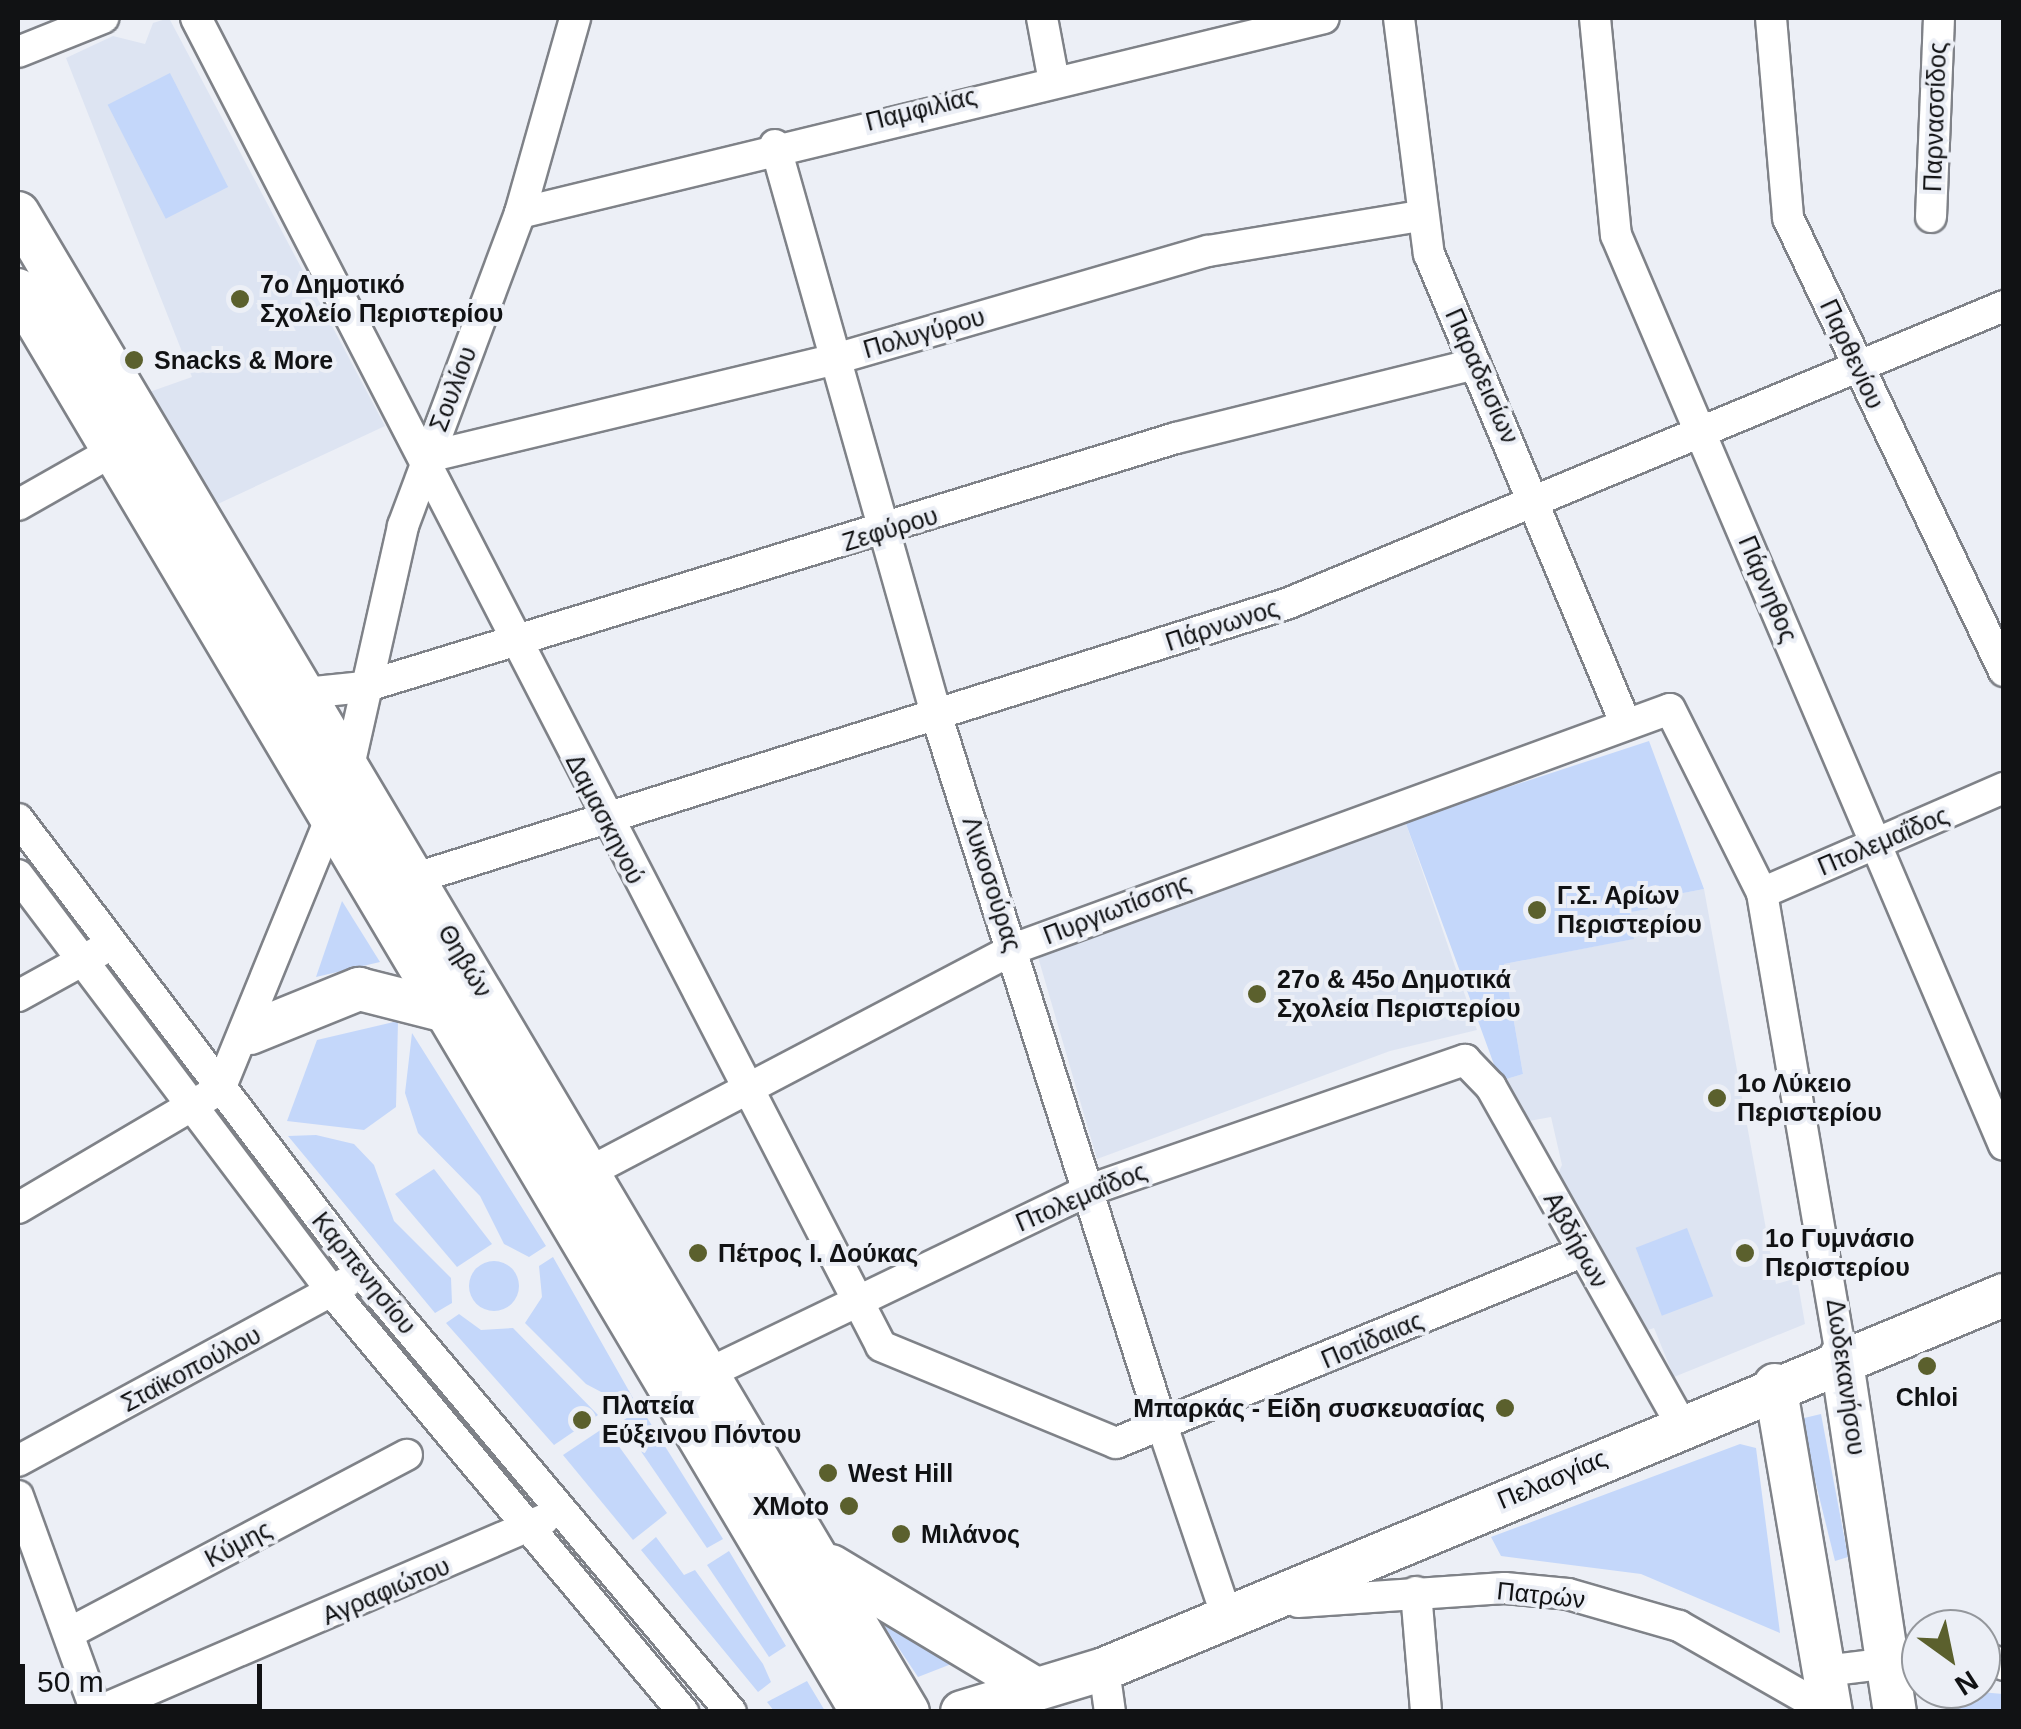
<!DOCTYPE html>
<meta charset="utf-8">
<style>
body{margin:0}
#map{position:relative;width:2021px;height:1729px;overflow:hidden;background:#eceff6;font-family:Arial,sans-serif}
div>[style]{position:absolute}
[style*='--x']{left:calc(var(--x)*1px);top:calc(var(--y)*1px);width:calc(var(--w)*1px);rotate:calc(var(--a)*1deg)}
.built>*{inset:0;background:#dde4f2}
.green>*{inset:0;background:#c4d7fa;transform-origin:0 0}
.round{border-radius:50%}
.roads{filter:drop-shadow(2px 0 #7f8288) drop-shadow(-2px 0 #7f8288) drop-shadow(0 2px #7f8288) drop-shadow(0 -2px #7f8288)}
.street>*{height:30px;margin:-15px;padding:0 15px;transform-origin:15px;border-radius:15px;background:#fff}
.secondary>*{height:42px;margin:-21px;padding:0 21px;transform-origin:21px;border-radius:21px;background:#fff}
.dots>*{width:28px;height:28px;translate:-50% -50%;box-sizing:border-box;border:5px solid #eceff6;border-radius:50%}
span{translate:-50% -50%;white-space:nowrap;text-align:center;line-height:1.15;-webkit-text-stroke:8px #eceff6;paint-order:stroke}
.street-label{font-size:25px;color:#111214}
.poi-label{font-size:25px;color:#111214;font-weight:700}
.left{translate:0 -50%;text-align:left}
.right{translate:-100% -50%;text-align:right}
.frame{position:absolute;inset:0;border:20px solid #111214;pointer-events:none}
.north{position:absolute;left:1901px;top:1609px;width:100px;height:100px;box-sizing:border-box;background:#eceff6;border:2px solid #94979c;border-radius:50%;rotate:147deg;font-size:28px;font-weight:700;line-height:40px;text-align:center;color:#111214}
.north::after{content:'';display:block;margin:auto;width:35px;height:45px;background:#5b602d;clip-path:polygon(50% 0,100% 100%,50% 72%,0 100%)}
.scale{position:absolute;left:20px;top:1664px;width:242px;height:45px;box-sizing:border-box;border:5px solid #111214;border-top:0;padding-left:12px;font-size:30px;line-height:35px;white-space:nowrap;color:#111214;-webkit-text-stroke:8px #eceff6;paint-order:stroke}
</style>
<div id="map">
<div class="built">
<div style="clip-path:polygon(169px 18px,385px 426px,207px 509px,141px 395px,192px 377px,66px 58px,113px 36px,145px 44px,153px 23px)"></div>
<div style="clip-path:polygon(1405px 821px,1477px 1030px,1390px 1051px,1097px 1159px,1038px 957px)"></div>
<div style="clip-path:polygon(1704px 889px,1776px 1284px,1797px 1278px,1805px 1324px,1674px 1377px,1654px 1328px,1645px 1331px,1556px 1178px,1562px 1165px,1551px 1117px,1529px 1121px,1500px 1081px,1523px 1074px,1504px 964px,1633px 939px,1630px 911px,1646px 900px)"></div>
</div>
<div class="green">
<div style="left:170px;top:73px;width:128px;height:70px;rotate:63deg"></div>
<div style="clip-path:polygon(1649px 741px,1704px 889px,1647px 900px,1648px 909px,1630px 912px,1634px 939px,1504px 964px,1523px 1074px,1500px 1081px,1405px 821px)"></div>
<div style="clip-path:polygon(342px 901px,380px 962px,316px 977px)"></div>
<div style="clip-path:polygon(398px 1021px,396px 1107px,364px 1130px,287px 1121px,317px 1040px)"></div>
<div style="clip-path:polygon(412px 1033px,546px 1246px,529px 1257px,504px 1244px,480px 1196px,418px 1133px,405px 1093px)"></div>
<div style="clip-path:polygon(316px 1135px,354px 1144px,374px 1165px,394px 1221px,451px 1278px,452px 1303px,435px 1313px,288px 1136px)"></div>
<div style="clip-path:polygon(434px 1169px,492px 1244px,457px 1267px,395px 1194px)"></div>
<div style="left:1687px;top:1228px;width:73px;height:55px;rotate:69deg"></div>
<div style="clip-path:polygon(553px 1257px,633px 1398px,624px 1404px,586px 1384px,525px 1323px,542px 1297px,539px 1266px)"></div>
<div class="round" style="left:469px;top:1261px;width:50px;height:50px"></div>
<div style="clip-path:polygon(459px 1314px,481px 1330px,513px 1328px,598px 1415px,554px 1445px,446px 1323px)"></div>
<div style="clip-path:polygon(641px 1408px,723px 1539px,707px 1548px,621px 1422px)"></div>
<div style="clip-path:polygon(1821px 1414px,1848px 1557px,1835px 1561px,1800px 1419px)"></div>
<div style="clip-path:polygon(605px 1427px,667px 1513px,633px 1540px,563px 1455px)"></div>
<div style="clip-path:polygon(1740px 1444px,1756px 1448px,1780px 1633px,1641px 1574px,1501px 1556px,1491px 1537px)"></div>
<div style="clip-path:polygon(656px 1537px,684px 1575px,695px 1570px,763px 1664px,771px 1682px,758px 1692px,641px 1550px)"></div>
<div style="clip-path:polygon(729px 1551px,786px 1646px,769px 1657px,707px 1565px)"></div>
<div style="clip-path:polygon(891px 1623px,959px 1661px,918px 1677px,884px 1626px)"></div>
<div style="clip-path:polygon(807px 1681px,825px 1711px,774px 1711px,767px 1702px)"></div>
<div style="clip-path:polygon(1947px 1689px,2003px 1694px,2003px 1711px,1948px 1711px)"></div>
</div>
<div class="roads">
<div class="street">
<div style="--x:196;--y:18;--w:1494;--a:62.71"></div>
<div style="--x:881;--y:1346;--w:254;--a:22.4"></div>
<div style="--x:1116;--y:1443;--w:504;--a:-22.29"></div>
<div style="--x:1042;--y:18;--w:59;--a:79.3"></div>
<div style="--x:1399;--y:18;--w:238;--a:82.8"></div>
<div style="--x:1429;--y:254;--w:505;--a:67.29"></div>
<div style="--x:1595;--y:18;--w:218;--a:84.5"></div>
<div style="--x:1616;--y:235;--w:989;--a:66.91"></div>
<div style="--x:1771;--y:18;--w:201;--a:85.1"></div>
<div style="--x:1788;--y:218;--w:502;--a:64.51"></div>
<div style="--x:18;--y:52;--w:92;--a:-21.8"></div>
<div style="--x:775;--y:145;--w:594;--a:74.19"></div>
<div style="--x:937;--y:717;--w:746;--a:72.37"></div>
<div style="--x:1163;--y:1428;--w:200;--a:71.3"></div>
<div style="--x:1227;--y:1617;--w:22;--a:-13"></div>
<div style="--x:520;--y:213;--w:827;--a:-13.63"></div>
<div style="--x:1931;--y:217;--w:199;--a:-87.7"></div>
<div style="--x:428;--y:457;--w:415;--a:-13.5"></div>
<div style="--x:832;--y:360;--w:391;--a:-16.2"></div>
<div style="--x:1208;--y:251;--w:215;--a:-9.4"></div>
<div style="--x:18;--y:505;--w:109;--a:-29.6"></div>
<div style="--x:305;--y:693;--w:59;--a:-5.8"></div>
<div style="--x:364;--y:687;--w:849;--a:-17.05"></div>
<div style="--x:1176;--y:438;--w:308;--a:-13.9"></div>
<div style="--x:349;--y:766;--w:246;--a:-77.3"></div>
<div style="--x:403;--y:526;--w:334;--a:-69.5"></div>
<div style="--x:520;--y:213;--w:203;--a:-74.2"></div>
<div style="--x:18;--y:819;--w:567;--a:52.89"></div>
<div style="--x:360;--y:1271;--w:576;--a:49.93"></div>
<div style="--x:18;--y:875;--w:525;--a:52.98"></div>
<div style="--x:334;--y:1294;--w:545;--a:50.14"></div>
<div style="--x:416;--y:878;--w:915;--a:-17.48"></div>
<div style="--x:1289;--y:603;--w:774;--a:-22.56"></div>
<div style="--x:1762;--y:893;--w:264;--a:-23.5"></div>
<div style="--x:18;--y:996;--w:94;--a:-28.8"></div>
<div style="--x:591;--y:1171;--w:477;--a:-27.7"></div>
<div style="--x:1013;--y:949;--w:699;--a:-20.07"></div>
<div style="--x:1670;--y:709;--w:206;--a:63.4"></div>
<div style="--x:1762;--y:893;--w:470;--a:80.3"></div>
<div style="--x:18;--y:1208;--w:234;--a:-30.5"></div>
<div style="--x:220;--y:1089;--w:294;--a:-67.8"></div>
<div style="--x:711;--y:1372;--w:423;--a:-25.7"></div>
<div style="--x:1092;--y:1189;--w:395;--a:-19.1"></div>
<div style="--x:1465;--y:1060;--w:37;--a:46"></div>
<div style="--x:1491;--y:1087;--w:387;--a:60.6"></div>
<div style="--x:18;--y:1461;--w:373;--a:-28.5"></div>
<div style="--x:18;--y:1496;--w:230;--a:70.1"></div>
<div style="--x:1416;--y:1592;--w:120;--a:85.2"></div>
<div style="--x:1298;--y:1602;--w:207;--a:-3.9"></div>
<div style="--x:1505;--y:1588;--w:63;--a:5.4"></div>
<div style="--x:1568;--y:1594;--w:116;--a:16.1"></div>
<div style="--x:1679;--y:1626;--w:174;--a:29.7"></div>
<div style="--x:69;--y:1633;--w:382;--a:-27.8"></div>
<div style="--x:1981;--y:1656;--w:25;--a:21"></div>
<div style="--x:1104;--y:1669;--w:43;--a:82.1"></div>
<div style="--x:1825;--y:1671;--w:97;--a:-7.1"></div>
<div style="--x:97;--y:1712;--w:486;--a:-23.3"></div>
</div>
<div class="secondary">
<div style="--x:18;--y:213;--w:1743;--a:59.3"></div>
<div style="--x:18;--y:290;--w:1654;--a:59.31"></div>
<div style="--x:250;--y:1033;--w:118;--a:-22"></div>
<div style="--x:359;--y:989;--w:90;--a:14.2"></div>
<div style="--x:1841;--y:1356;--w:360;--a:81.4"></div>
<div style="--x:1775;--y:1385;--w:332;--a:80.3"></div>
<div style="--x:831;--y:1566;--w:239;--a:31"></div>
<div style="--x:962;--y:1712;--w:148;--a:-16.8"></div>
<div style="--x:1104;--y:1669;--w:975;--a:-22.57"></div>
</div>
</div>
<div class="dots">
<div style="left:240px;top:299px;background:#5b602d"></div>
<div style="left:134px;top:360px;background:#5b602d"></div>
<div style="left:1537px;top:910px;background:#5b602d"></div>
<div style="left:1257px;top:994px;background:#5b602d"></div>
<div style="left:1717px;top:1098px;background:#5b602d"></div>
<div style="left:698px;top:1253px;background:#5b602d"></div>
<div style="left:1745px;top:1253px;background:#5b602d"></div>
<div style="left:1927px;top:1366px;background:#5b602d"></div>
<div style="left:1505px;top:1408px;background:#5b602d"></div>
<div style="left:582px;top:1420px;background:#5b602d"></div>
<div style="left:828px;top:1473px;background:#5b602d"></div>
<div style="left:849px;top:1506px;background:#5b602d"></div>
<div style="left:901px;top:1534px;background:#5b602d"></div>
</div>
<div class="street-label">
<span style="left:921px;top:109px;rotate:-14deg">Παμφιλίας</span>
<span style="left:1935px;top:117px;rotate:-88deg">Παρνασσίδος</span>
<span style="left:924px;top:333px;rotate:-16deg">Πολυγύρου</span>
<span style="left:1852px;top:354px;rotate:65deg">Παρθενίου</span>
<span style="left:1482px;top:376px;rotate:66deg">Παραδεισίων</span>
<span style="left:453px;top:389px;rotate:-69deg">Σουλίου</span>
<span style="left:890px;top:529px;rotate:-17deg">Ζεφύρου</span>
<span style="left:1768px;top:589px;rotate:67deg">Πάρνηθος</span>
<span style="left:1222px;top:625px;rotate:-18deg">Πάρνωνος</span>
<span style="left:605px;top:819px;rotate:63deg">Δαμασκηνού</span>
<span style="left:1883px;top:841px;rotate:-23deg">Πτολεμαΐδος</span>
<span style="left:992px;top:884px;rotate:72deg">Λυκοσούρας</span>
<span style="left:1117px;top:909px;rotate:-21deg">Πυργιωτίσσης</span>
<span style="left:465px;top:961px;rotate:59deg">Θηβών</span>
<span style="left:1081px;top:1197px;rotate:-23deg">Πτολεμαΐδος</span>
<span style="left:1576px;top:1240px;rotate:61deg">Αβδήρων</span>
<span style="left:364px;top:1273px;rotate:51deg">Καρπενησίου</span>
<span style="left:1372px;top:1340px;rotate:-23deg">Ποτίδαιας</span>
<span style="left:191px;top:1369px;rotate:-28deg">Σταϊκοπούλου</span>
<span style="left:1846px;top:1377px;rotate:82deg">Δωδεκανήσου</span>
<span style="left:1552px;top:1479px;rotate:-23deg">Πελασγίας</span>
<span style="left:238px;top:1544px;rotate:-28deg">Κύμης</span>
<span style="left:386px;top:1591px;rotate:-23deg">Αγραφιώτου</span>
<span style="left:1541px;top:1595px;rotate:6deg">Πατρών</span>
</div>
<div class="poi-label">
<span class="left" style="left:260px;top:299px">7ο Δημοτικό<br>Σχολείο Περιστερίου</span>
<span class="left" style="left:154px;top:360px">Snacks &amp; More</span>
<span class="left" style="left:1557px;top:910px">Γ.Σ. Αρίων<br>Περιστερίου</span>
<span class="left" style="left:1277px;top:994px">27ο &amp; 45ο Δημοτικά<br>Σχολεία Περιστερίου</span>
<span class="left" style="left:1737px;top:1098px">1ο Λύκειο<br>Περιστερίου</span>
<span class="left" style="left:1765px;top:1253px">1ο Γυμνάσιο<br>Περιστερίου</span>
<span class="left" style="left:718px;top:1253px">Πέτρος Ι. Δούκας</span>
<span style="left:1927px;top:1397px">Chloi</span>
<span class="left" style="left:602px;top:1420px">Πλατεία<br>Εύξεινου Πόντου</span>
<span class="right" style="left:1485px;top:1408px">Μπαρκάς - Είδη συσκευασίας</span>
<span class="left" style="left:848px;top:1473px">West Hill</span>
<span class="right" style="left:829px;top:1506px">XMoto</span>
<span class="left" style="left:921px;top:1534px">Μιλάνος</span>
</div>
<div class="frame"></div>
<div class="north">N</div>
<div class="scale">50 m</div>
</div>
